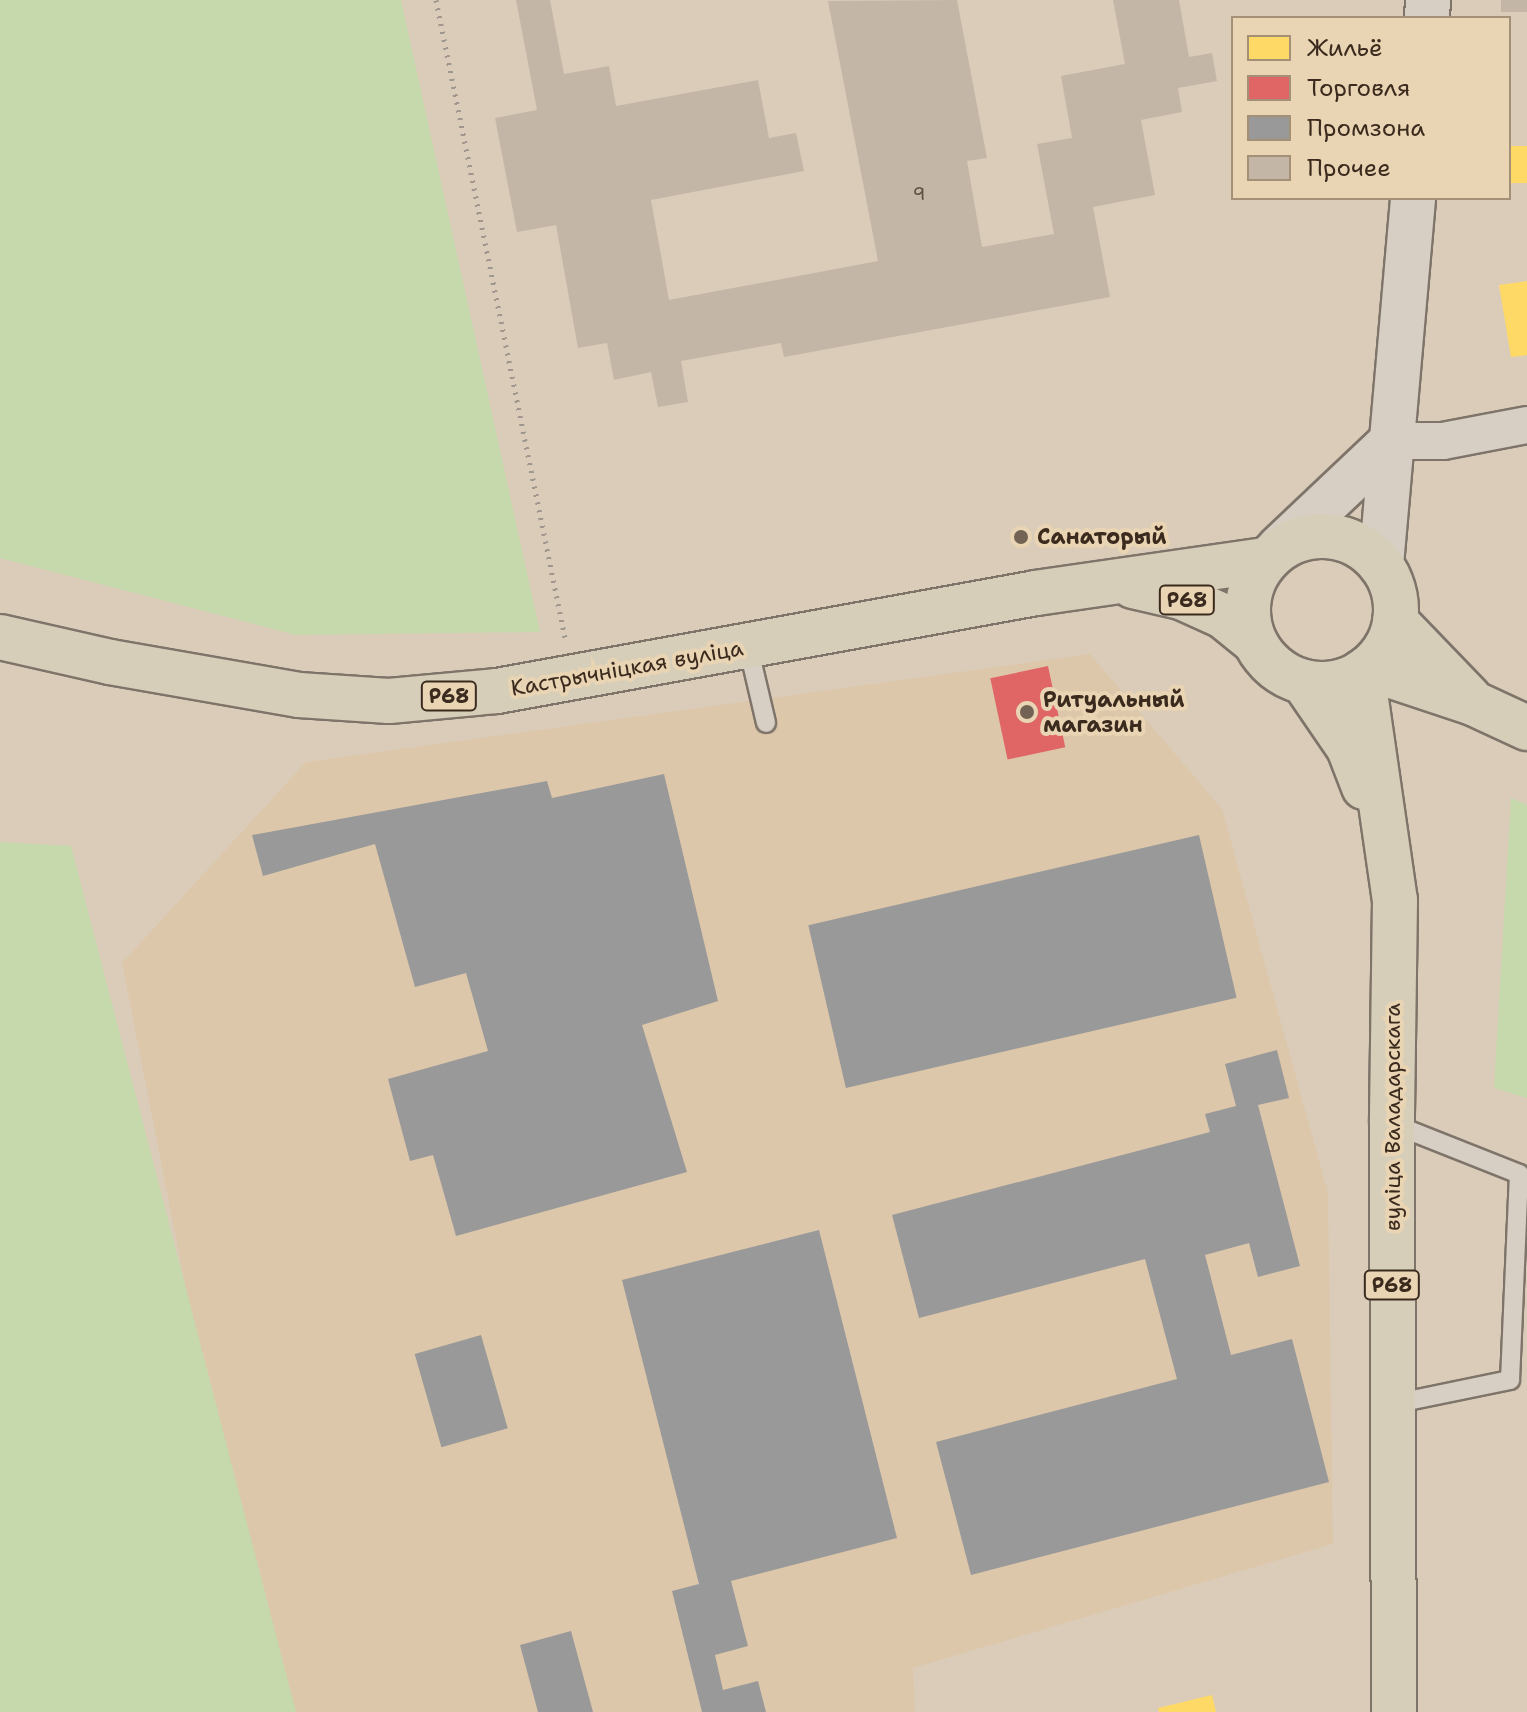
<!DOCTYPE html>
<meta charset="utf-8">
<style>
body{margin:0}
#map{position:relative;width:1527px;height:1712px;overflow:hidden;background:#daccb9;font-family:"Shantell Sans",sans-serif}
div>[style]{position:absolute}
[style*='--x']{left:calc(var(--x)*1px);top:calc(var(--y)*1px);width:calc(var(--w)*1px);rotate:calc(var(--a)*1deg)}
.built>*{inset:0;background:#ddc7ab}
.green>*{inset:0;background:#c6d9ac}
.homes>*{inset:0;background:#ffd966;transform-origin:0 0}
.shops>*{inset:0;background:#e06666;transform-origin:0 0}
.industry>*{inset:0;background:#999;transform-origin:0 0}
.building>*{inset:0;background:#c4b6a7;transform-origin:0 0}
.path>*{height:5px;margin-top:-2.5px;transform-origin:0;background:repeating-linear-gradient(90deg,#9f978d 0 2px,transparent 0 8px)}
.roads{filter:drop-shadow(2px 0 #7e7469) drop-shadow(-2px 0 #7e7469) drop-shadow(0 2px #7e7469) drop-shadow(0 -2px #7e7469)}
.service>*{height:18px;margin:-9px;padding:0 9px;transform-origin:9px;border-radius:9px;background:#d7cfc3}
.minor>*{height:36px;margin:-18px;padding:0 18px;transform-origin:18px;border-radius:18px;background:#d7cfc3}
.tertiary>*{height:44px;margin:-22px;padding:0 22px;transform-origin:22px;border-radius:22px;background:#d7cfc3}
.primary>*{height:44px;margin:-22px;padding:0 22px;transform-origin:22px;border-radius:22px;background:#d7ceba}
.primary>.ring{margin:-22px;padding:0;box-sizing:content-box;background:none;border:44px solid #d7ceba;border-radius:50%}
.dots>*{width:22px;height:22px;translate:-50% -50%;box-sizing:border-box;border:4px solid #e9d4b3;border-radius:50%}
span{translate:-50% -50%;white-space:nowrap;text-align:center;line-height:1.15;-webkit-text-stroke:8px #e9d4b3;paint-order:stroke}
.number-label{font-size:18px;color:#5e4e41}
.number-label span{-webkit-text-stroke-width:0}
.shield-label span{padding:2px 6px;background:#e9d4b3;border:2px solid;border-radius:6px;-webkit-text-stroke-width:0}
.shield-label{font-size:20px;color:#3b2a1e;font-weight:700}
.poi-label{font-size:22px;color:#3b2a1e;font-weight:700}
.left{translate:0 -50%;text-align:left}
.street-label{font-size:22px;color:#3b2a1e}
.legend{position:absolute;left:1231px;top:16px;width:280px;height:184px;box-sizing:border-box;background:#e9d4b3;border:2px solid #a39077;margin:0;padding:10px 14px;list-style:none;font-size:24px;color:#3b2a1e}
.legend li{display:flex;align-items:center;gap:16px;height:40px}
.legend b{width:40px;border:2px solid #a39077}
</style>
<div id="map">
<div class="built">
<div style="clip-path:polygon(1090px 654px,1222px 809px,1328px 1193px,1333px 1544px,913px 1668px,915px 1712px,269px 1712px,122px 963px,306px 762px)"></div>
</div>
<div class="green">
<div style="clip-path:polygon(0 0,401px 0,540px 632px,296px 635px,0 558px)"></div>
<div style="clip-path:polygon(1511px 798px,1527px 805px,1527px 1098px,1494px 1088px)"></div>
<div style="clip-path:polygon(0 842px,71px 846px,296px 1712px,0 1712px)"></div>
</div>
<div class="homes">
<div style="left:1527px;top:146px;width:37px;height:18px;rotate:90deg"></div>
<div style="clip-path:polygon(1527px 281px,1527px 355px,1511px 357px,1499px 285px)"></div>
<div style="clip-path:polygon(1212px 1695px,1216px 1712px,1159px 1712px,1158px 1708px)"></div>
</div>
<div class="shops">
<div style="left:1048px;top:666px;width:83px;height:59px;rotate:78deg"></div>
</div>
<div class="industry">
<div style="clip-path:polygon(664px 774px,718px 1001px,642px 1025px,687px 1172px,456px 1236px,433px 1155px,410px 1161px,388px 1079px,488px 1051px,466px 973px,415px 987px,375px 844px,263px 876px,252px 835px,547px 781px,552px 798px)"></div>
<div style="left:1199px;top:835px;width:167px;height:401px;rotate:77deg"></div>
<div style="clip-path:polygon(1277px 1050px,1289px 1098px,1258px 1105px,1300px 1266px,1258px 1277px,1249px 1243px,1205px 1255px,1231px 1355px,1292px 1339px,1329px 1482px,971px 1575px,936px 1442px,1177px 1379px,1145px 1259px,919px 1318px,892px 1215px,1210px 1132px,1205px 1114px,1236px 1106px,1225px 1064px)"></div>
<div style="clip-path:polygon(819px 1230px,897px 1538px,731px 1581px,748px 1646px,715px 1655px,723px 1690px,758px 1681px,766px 1712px,702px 1712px,672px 1591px,699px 1584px,622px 1280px)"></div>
<div style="left:481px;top:1335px;width:97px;height:69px;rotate:74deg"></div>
<div style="clip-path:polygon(571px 1631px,593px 1712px,538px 1712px,520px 1645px)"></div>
</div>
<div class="building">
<div style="clip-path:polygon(516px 0,550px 0,564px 74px,609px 66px,616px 106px,758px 80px,769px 138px,796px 133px,804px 171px,651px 200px,669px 300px,878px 261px,828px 1px,957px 0,987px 158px,967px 161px,982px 247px,1054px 234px,1037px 144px,1072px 138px,1061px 76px,1125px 64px,1113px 0,1179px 0,1189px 57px,1212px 53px,1217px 81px,1178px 88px,1182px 112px,1141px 120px,1155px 195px,1093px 207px,1110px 297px,784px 357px,781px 343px,681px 361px,688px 402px,658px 407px,651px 372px,614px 380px,607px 343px,578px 348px,556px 225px,517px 232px,495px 118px,537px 110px)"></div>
<div style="left:1501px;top:0;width:26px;height:12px"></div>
</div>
<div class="path">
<div style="--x:436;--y:0;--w:651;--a:78.57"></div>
</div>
<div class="roads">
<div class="service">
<div style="--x:748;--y:646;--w:79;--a:76.8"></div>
<div style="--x:1393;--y:1124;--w:136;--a:21.6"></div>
<div style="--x:1519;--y:1174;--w:206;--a:92.5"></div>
<div style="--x:1510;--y:1380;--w:119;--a:168.4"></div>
</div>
<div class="minor">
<div style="--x:1392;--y:441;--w:51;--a:0"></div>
<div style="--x:1443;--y:441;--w:86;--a:-10.8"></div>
</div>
<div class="tertiary">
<div style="--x:1427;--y:18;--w:18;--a:-87"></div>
<div style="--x:1279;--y:548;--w:156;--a:-43.4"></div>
<div style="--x:1381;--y:565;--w:368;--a:-85"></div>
</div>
<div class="primary">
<div class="ring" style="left:1248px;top:536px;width:104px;height:104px"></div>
<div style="--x:1133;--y:586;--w:49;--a:12.9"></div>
<div style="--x:1181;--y:597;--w:46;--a:24.3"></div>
<div style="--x:1223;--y:616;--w:38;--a:39"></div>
<div style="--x:1395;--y:621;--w:107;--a:46.1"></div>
<div style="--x:0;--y:637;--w:113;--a:12.8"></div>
<div style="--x:110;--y:662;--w:192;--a:9.9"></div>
<div style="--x:299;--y:695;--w:90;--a:3.8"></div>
<div style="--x:389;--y:701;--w:108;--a:-5.3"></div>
<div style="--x:497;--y:691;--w:548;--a:-10.3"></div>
<div style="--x:1036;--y:593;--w:232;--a:-8.2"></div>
<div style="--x:1368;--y:668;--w:111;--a:18.4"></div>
<div style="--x:1473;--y:703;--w:60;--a:24.8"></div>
<div style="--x:1362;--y:672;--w:230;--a:81.8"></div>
<div style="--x:1395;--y:900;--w:223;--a:90.8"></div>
<div style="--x:1392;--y:1123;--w:589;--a:89.81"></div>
<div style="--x:1304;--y:682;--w:80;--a:55.7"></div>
<div style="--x:1349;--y:748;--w:42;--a:69"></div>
</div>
</div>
<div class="dots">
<div style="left:1021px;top:537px;background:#736354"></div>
<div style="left:1027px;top:712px;background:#736354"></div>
</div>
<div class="number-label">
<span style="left:919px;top:194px">9</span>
</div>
<div class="shield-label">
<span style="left:1187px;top:600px">Р68</span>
<span style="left:449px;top:696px">Р68</span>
<span style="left:1392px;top:1285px">Р68</span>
</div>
<div class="poi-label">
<span class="left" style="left:1037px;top:537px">Санаторый</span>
<span class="left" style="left:1043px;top:712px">Ритуальный<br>магазин</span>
</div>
<div class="street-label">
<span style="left:627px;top:668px;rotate:-10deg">Кастрычніцкая вуліца</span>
<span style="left:1393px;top:1117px;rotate:-90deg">вуліца Валадарскага</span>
</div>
<ul class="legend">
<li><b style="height:22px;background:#ffd966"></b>Жильё</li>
<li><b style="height:22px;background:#e06666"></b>Торговля</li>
<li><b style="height:22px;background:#999"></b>Промзона</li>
<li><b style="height:22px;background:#c4b6a7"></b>Прочее</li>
</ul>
</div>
